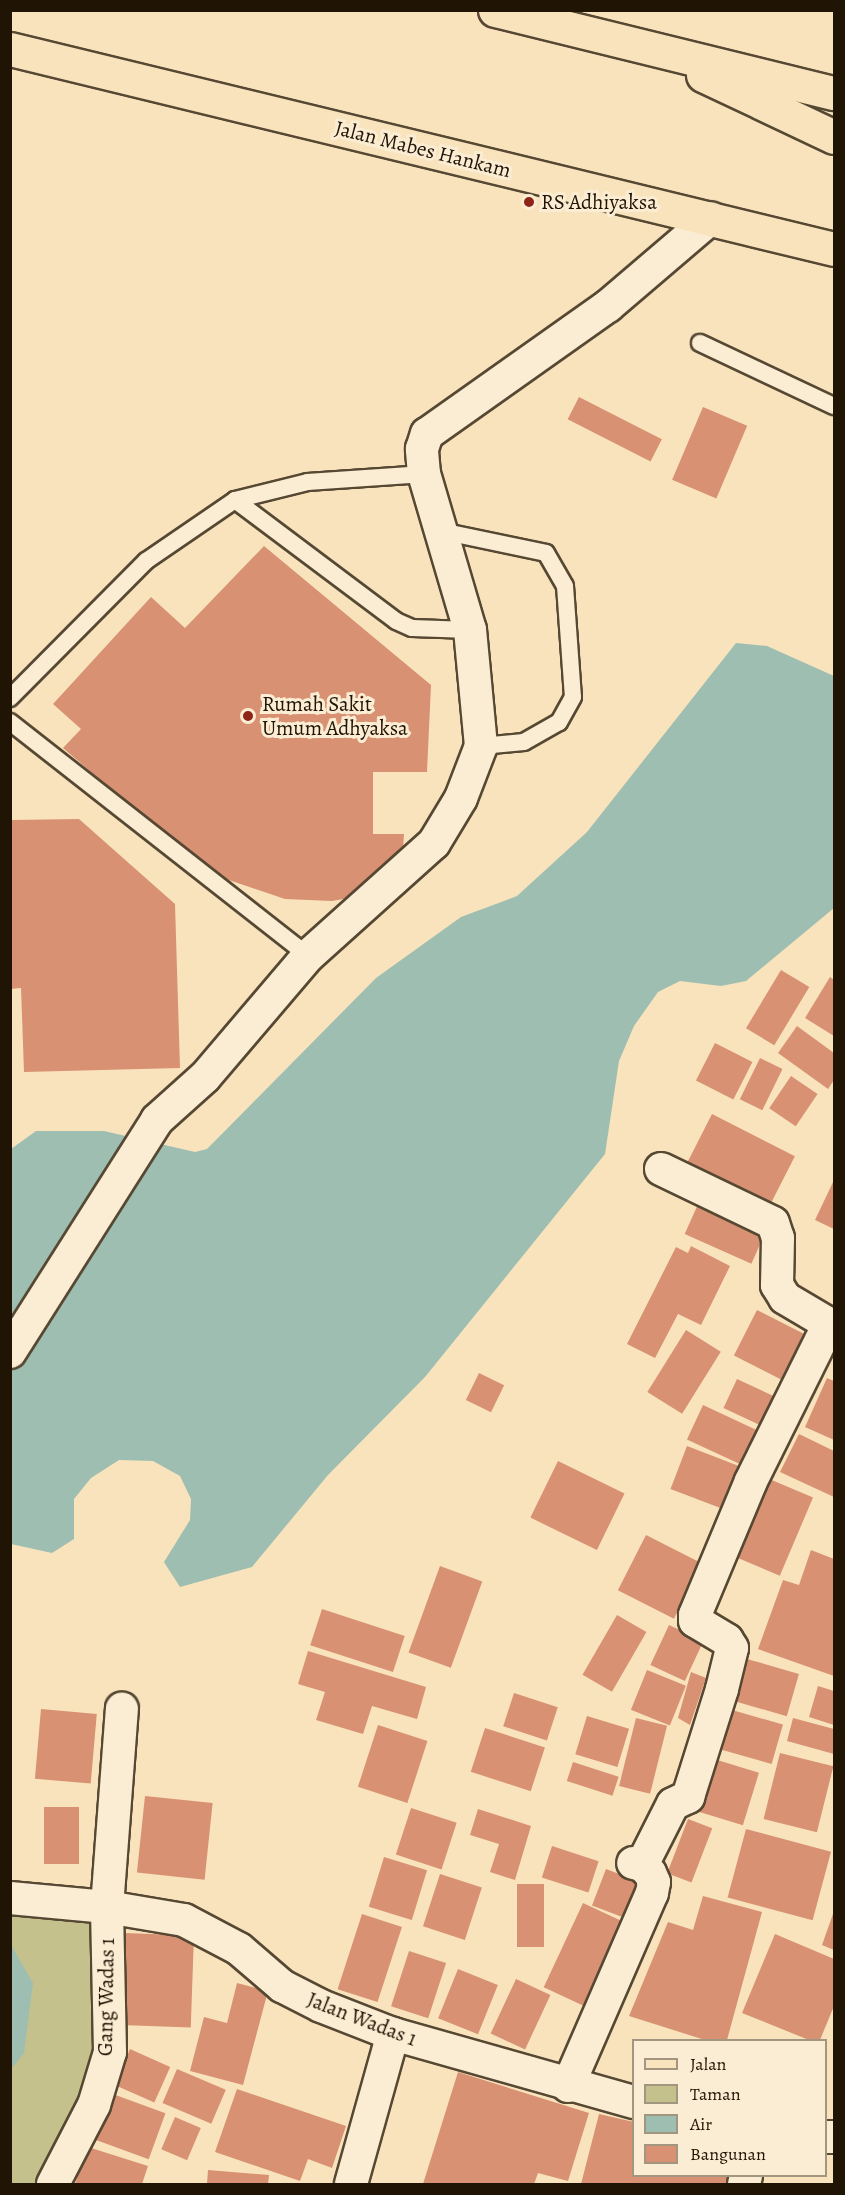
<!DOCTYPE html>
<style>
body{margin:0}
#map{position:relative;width:845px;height:2195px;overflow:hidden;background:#f9e3bc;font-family:Alegreya,serif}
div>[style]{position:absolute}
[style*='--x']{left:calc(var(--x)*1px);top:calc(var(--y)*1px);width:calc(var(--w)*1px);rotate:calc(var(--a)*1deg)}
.green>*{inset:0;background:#c5c18c}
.water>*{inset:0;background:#9ebeb1}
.building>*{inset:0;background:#d89173;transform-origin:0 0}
.roads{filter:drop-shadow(2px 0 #564833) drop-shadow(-2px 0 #564833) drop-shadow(0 2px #564833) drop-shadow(0 -2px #564833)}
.service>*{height:16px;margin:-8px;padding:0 8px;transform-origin:8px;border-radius:8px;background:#fbedd3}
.minor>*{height:32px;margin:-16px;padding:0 16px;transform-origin:16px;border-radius:16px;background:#fbedd3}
.primary>*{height:33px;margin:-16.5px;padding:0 16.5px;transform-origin:16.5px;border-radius:16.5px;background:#f9e3bc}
.motorway>*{height:33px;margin:-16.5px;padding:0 16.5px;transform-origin:16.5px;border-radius:16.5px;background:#f9e3bc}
.dots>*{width:16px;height:16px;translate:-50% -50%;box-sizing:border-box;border:3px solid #fbedd3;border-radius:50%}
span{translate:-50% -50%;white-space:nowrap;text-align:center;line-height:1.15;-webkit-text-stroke:6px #fbedd3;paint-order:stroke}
.street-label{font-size:21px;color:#201405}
.poi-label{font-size:21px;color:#201405}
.left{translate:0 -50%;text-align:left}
.frame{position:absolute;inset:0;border:12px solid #201405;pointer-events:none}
.legend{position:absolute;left:632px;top:2039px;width:195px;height:138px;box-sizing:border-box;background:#fbedd3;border:2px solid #a39681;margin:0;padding:8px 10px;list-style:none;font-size:18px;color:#201405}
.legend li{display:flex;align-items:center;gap:12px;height:30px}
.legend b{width:30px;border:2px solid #a39681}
</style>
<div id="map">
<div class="green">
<div style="clip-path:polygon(10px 1891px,115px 1898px,104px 2026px,54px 2184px,11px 2184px)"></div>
</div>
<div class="water">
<div style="clip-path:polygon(736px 643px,767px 646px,834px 676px,834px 908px,746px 981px,721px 986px,680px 981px,658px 992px,634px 1026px,619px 1061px,605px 1154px,425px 1377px,328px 1475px,252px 1567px,180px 1587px,164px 1562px,190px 1520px,191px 1499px,180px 1476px,153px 1461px,119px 1460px,91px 1478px,74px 1499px,74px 1539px,52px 1553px,11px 1544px,11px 1149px,36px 1131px,104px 1131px,195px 1152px,207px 1149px,376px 978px,461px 917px,517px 896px,587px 832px)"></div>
<div style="clip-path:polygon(10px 1943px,33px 1983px,24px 2053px,11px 2069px)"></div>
</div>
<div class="building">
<div style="left:579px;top:397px;width:93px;height:25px;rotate:27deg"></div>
<div style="left:703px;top:407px;width:48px;height:79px;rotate:23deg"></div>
<div style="clip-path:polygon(264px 546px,431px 685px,427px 772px,373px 772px,373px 834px,404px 834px,402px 862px,386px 862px,384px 884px,360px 896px,332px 901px,285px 899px,220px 877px,196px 862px,63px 748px,81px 729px,53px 704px,151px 597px,185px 628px)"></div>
<div style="clip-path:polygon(79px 819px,175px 904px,180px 1068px,24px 1072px,21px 988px,10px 989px,12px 820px)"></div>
<div style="left:781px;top:970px;width:33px;height:68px;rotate:31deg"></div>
<div style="clip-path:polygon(830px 977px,834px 980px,834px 1036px,805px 1018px)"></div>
<div style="clip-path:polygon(797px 1026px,834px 1053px,834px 1080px,828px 1089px,778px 1053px)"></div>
<div style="left:715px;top:1043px;width:42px;height:42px;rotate:27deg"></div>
<div style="left:760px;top:1058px;width:25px;height:46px;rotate:26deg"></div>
<div style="left:791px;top:1076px;width:32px;height:39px;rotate:34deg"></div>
<div style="left:712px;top:1114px;width:93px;height:65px;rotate:27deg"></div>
<div style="clip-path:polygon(834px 1180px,834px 1229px,815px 1220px)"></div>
<div style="left:703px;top:1193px;width:73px;height:45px;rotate:24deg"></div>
<div style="clip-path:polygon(691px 1246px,730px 1266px,701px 1325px,678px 1314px,655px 1358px,627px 1344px,676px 1247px,688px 1253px)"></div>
<div style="left:757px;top:1310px;width:53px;height:51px;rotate:27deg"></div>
<div style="left:686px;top:1330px;width:41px;height:73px;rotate:32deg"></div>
<div style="left:479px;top:1373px;width:28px;height:30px;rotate:26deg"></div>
<div style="clip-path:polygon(827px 1378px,834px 1381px,834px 1440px,805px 1427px)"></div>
<div style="left:737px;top:1379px;width:47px;height:32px;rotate:25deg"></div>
<div style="left:703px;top:1405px;width:69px;height:38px;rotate:25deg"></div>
<div style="clip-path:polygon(799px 1434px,834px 1451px,834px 1497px,780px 1472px)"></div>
<div style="left:687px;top:1446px;width:59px;height:46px;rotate:21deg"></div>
<div style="left:558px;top:1461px;width:74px;height:63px;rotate:26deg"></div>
<div style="left:767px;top:1478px;width:50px;height:85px;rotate:23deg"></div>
<div style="left:646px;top:1535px;width:63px;height:62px;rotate:27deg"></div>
<div style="clip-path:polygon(811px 1550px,834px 1559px,834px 1676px,758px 1649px,783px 1580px,799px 1585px)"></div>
<div style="left:440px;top:1566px;width:45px;height:92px;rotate:20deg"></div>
<div style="left:322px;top:1609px;width:87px;height:38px;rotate:18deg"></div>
<div style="left:617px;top:1615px;width:34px;height:69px;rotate:30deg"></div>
<div style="left:669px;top:1625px;width:38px;height:44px;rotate:25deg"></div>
<div style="clip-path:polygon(308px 1651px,426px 1687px,417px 1719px,372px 1706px,363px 1734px,316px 1720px,325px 1692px,298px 1684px)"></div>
<div style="left:747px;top:1659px;width:54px;height:44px;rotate:16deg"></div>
<div style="left:647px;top:1670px;width:42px;height:43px;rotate:22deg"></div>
<div style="clip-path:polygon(691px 1672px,706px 1678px,690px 1725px,678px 1718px)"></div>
<div style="clip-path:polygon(818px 1686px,834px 1691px,834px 1725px,809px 1717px)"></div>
<div style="left:514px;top:1693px;width:46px;height:35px;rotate:18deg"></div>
<div style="left:41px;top:1709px;width:56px;height:70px;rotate:5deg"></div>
<div style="left:732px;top:1710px;width:53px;height:41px;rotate:16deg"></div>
<div style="left:587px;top:1716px;width:44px;height:40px;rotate:17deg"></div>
<div style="left:636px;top:1718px;width:32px;height:70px;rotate:14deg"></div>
<div style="clip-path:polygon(793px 1718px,834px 1729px,834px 1754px,787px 1741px)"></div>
<div style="left:378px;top:1725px;width:52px;height:65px;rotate:18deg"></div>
<div style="left:485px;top:1728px;width:63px;height:46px;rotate:18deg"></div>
<div style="left:780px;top:1753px;width:55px;height:68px;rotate:14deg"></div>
<div style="left:714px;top:1759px;width:47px;height:55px;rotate:17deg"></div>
<div style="left:573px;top:1762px;width:48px;height:20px;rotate:18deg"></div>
<div style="left:145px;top:1796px;width:68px;height:77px;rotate:6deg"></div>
<div style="left:44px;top:1807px;width:35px;height:57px"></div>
<div style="left:411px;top:1808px;width:48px;height:49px;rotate:18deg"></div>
<div style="clip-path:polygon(478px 1809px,531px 1826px,515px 1880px,490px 1872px,499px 1844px,470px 1835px)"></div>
<div style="left:688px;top:1819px;width:26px;height:58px;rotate:21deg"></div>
<div style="left:746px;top:1829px;width:88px;height:71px;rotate:15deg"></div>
<div style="left:552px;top:1846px;width:49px;height:33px;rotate:18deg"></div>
<div style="left:384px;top:1857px;width:45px;height:52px;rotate:17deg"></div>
<div style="left:606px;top:1869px;width:47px;height:39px;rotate:21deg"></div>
<div style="left:440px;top:1874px;width:44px;height:55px;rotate:18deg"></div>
<div style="left:517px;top:1884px;width:27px;height:63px"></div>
<div style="clip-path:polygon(703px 1896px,762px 1912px,727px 2040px,705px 2040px,629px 2016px,668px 1922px,693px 1930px)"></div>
<div style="left:583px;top:1903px;width:54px;height:93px;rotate:25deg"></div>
<div style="clip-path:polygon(834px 1911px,834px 1950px,822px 1945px)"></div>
<div style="left:362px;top:1914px;width:42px;height:79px;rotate:18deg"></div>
<div style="left:124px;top:1933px;width:70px;height:92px;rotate:2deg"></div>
<div style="clip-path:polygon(775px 1934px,834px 1959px,834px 2006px,820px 2040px,809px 2040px,742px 2013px)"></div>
<div style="left:409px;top:1951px;width:39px;height:58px;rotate:18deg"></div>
<div style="left:458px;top:1969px;width:43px;height:53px;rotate:22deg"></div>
<div style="left:516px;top:1979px;width:38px;height:60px;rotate:25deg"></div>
<div style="clip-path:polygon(237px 1983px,268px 1991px,243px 2085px,190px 2071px,204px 2017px,227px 2023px)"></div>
<div style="left:130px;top:2049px;width:44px;height:39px;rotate:24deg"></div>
<div style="left:177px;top:2069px;width:53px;height:37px;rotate:23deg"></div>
<div style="clip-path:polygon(458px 2072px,589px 2113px,568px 2181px,538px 2173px,534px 2184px,423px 2184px)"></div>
<div style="clip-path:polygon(237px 2089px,346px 2126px,332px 2168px,308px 2159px,300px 2181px,215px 2152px)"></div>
<div style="left:110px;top:2093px;width:59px;height:49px;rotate:20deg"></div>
<div style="clip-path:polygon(599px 2114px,634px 2122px,634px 2176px,728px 2176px,726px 2184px,581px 2184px)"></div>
<div style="left:175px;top:2117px;width:28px;height:35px;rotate:23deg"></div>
<div style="clip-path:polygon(88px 2147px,148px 2166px,142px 2184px,75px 2184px)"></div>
<div style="clip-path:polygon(208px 2170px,269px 2175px,268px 2184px,207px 2184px)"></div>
</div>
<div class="roads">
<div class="service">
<div style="--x:700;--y:343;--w:148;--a:25.2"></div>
<div style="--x:235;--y:500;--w:201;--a:36.9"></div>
<div style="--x:396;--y:621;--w:17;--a:24"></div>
<div style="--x:412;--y:628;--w:58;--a:2"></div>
<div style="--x:441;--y:531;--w:107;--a:11.8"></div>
<div style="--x:546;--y:553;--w:38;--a:60"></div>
<div style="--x:565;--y:586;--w:111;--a:85.9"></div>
<div style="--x:573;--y:697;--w:29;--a:119"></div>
<div style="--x:559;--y:722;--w:40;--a:150.3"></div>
<div style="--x:524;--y:742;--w:43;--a:174.7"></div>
<div style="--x:10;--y:698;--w:193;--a:-45.2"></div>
<div style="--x:146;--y:561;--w:108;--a:-34.4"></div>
<div style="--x:235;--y:500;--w:75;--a:-13.9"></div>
<div style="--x:308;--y:482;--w:116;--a:-3.9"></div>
<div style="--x:10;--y:722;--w:379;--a:38.1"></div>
</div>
<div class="minor">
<div style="--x:661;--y:1169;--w:124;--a:25.7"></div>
<div style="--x:773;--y:1223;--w:16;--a:72"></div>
<div style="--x:778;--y:1238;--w:47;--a:91.2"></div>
<div style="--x:777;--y:1285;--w:15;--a:58"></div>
<div style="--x:785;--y:1298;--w:57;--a:30.6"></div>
<div style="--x:10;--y:1352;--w:275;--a:-57.6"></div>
<div style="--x:157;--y:1120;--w:64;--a:-41.9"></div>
<div style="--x:205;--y:1077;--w:159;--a:-49.6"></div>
<div style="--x:308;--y:956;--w:169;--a:-41.9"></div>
<div style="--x:434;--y:843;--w:52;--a:-59"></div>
<div style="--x:461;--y:798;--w:56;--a:-69"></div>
<div style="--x:481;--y:746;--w:117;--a:-95.4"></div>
<div style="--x:470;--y:630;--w:163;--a:-106.4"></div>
<div style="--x:424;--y:474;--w:25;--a:-95"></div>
<div style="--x:422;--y:449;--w:16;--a:-72"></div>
<div style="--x:427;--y:434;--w:222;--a:-35.3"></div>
<div style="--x:608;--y:306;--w:135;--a:-40.5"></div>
<div style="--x:642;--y:1865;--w:68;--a:-63.1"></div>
<div style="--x:673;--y:1804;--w:17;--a:-25"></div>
<div style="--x:688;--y:1797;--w:113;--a:-72.5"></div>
<div style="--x:722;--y:1689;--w:42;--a:-76.3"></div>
<div style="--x:732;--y:1648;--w:9;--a:-122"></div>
<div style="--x:727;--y:1640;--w:37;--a:-149"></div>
<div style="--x:695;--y:1621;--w:6;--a:-90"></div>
<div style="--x:695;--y:1615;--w:145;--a:-67.3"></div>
<div style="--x:751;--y:1481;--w:175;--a:-63.6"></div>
<div style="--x:10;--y:1898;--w:97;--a:5.3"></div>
<div style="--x:107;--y:1907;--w:78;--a:9.6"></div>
<div style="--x:184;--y:1920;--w:62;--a:27.8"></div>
<div style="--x:239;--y:1949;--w:57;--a:40.7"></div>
<div style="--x:282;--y:1986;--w:44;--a:27.1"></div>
<div style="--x:321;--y:2006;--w:77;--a:21.3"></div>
<div style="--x:393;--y:2034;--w:250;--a:15.8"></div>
<div style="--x:568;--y:2086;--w:210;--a:-66.5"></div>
<div style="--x:652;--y:1893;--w:11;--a:-80"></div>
<div style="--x:654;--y:1882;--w:10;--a:-114"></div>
<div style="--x:650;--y:1873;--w:11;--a:-135"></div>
<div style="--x:642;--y:1865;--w:9;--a:-167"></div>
<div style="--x:826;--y:2137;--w:8;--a:0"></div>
<div style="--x:53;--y:2184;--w:89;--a:-62.6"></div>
<div style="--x:94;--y:2105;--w:55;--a:-73.2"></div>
<div style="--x:110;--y:2052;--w:145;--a:-91.2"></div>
<div style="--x:107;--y:1907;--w:199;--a:-85.7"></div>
<div style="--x:351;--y:2184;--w:156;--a:-74.4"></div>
<div style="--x:744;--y:2184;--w:8;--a:-76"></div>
</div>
<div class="primary">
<div style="--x:10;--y:49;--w:848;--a:13.64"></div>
</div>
<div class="motorway">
<div style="--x:495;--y:10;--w:349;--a:13.8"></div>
<div style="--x:703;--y:75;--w:145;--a:25.3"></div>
</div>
</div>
<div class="dots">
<div style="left:529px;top:202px;background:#8f2418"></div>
<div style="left:248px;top:716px;background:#8f2418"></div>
</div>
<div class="street-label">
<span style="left:423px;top:149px;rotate:14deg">Jalan Mabes Hankam</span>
<span style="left:106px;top:1997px;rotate:-89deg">Gang Wadas 1</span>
<span style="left:362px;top:2019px;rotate:21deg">Jalan Wadas 1</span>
</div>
<div class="poi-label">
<span class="left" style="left:541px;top:202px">RS Adhiyaksa</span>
<span class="left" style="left:262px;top:716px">Rumah Sakit<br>Umum Adhyaksa</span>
</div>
<div class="frame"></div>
<ul class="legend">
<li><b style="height:8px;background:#f9e3bc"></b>Jalan</li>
<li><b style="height:16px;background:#c5c18c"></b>Taman</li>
<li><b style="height:16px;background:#9ebeb1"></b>Air</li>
<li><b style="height:16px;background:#d89173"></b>Bangunan</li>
</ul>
</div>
